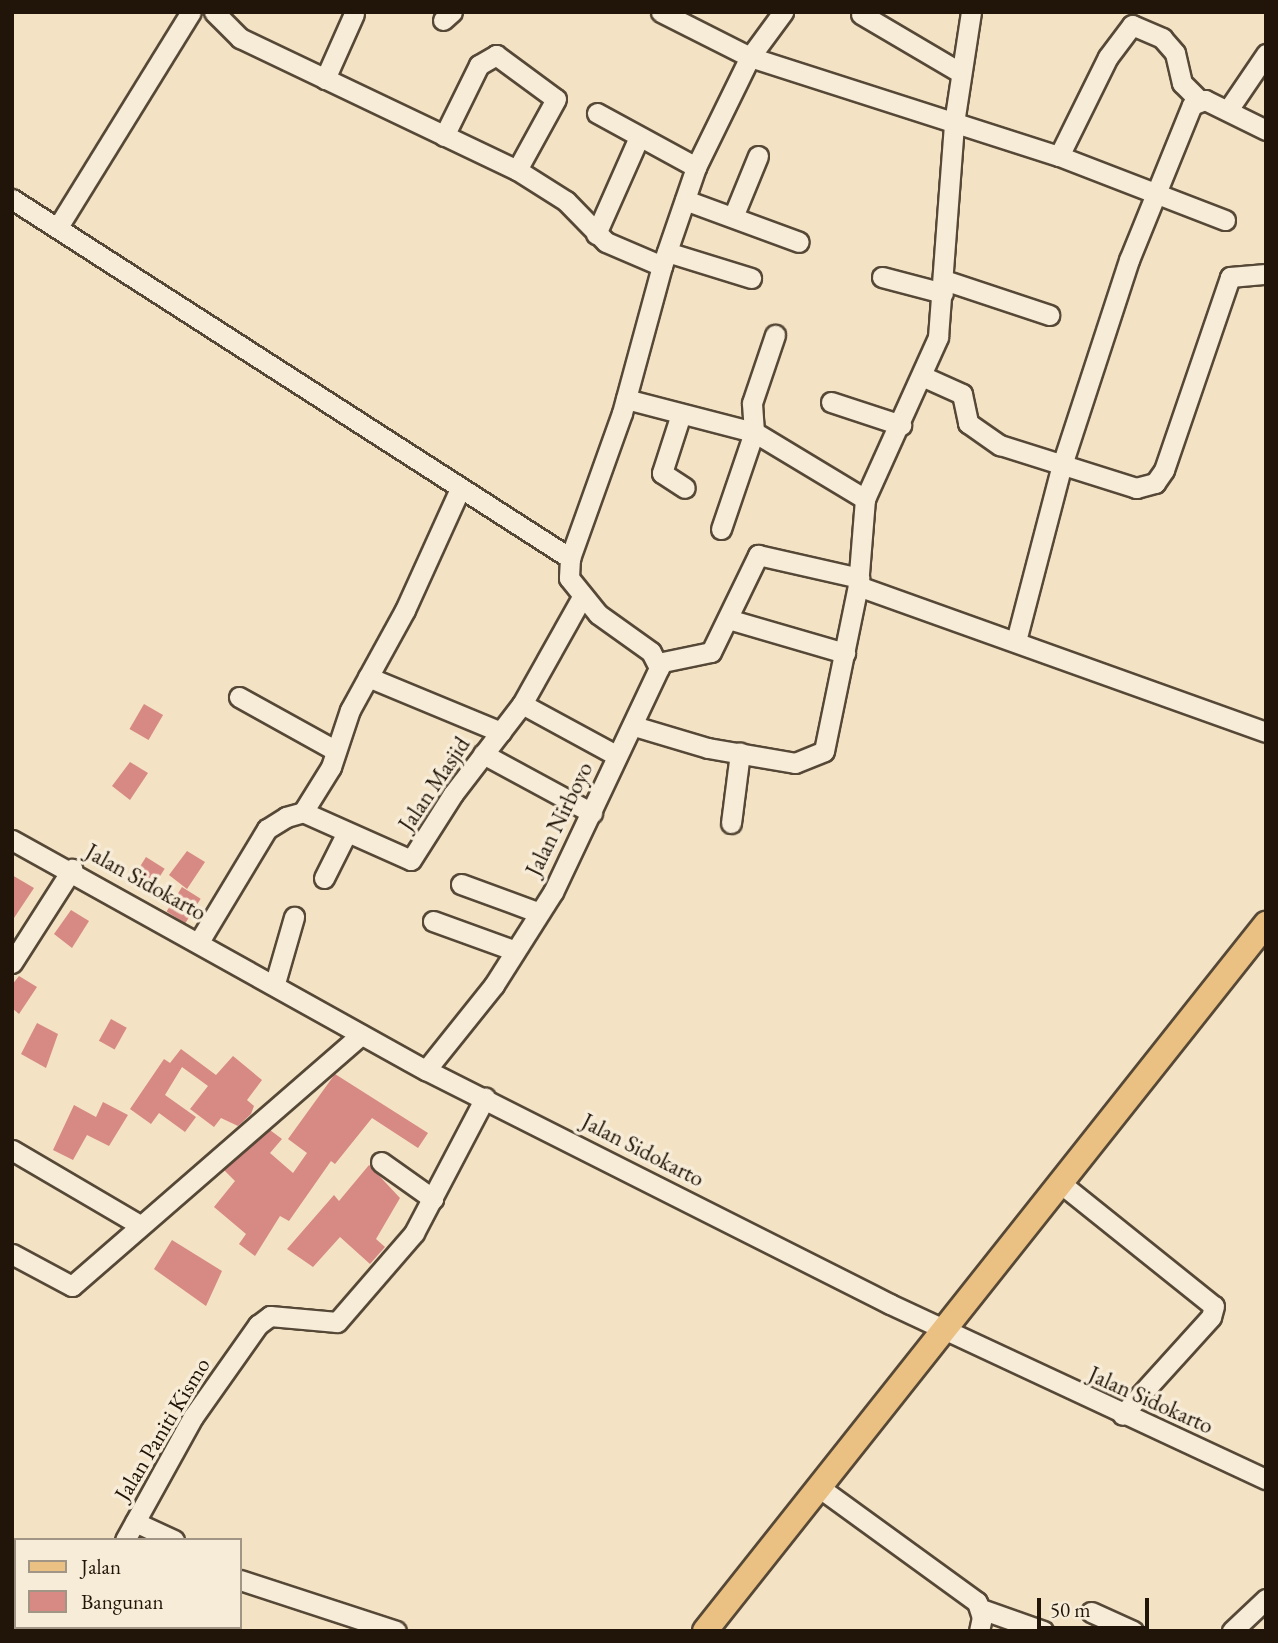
<!DOCTYPE html>
<style>
body{margin:0}
#map{position:relative;width:1278px;height:1643px;overflow:hidden;background:#f3e2c3;font-family:"EB Garamond",serif}
div>[style]{position:absolute}
[style*='--x']{left:calc(var(--x)*1px);top:calc(var(--y)*1px);width:calc(var(--w)*1px);rotate:calc(var(--a)*1deg)}
.building>*{inset:0;background:#d78983;transform-origin:0 0}
.roads{filter:drop-shadow(2px 0 #564837) drop-shadow(-2px 0 #564837) drop-shadow(0 2px #564837) drop-shadow(0 -2px #564837)}
.minor>*{height:19px;margin:-9.5px;padding:0 9.5px;transform-origin:9.5px;border-radius:9.5px;background:#f7ecd8}
.major>*{height:24px;margin:-12px;padding:0 12px;transform-origin:12px;border-radius:12px;background:#eac182}
span{translate:-50% -50%;white-space:nowrap;text-align:center;line-height:1.15;-webkit-text-stroke:7px #f7ecd8;paint-order:stroke}
.street-label{font-size:23px;color:#211408}
.frame{position:absolute;inset:0;border:14px solid #211408;pointer-events:none}
.legend{position:absolute;left:14px;top:1538px;width:228px;height:91px;box-sizing:border-box;background:#f7ecd8;border:2px solid #a19685;margin:0;padding:9px 12px;list-style:none;font-size:21px;color:#211408}
.legend li{display:flex;align-items:center;gap:14px;height:35px}
.legend b{width:35px;border:2px solid #a19685}
.scale{position:absolute;left:1037px;top:1598px;width:112px;height:32px;box-sizing:border-box;border:4px solid #211408;border-top:0;padding-left:9px;font-size:21px;line-height:24px;white-space:nowrap;color:#211408;-webkit-text-stroke:5px #f7ecd8;paint-order:stroke}
</style>
<div id="map">
<div class="building">
<div style="left:144px;top:704px;width:22px;height:29px;rotate:30deg"></div>
<div style="clip-path:polygon(130px 762px,148px 773px,130px 800px,112px 786px)"></div>
<div style="clip-path:polygon(187px 851px,205px 862px,187px 889px,169px 875px)"></div>
<div style="left:146px;top:857px;width:22px;height:29px;rotate:32deg"></div>
<div style="clip-path:polygon(12px 875px,34px 888px,12px 921px)"></div>
<div style="left:182px;top:887px;width:22px;height:29px;rotate:32deg"></div>
<div style="clip-path:polygon(71px 910px,89px 921px,72px 948px,54px 934px)"></div>
<div style="clip-path:polygon(19px 976px,37px 987px,19px 1014px,12px 1008px,12px 985px)"></div>
<div style="left:111px;top:1019px;width:18px;height:25px;rotate:29deg"></div>
<div style="clip-path:polygon(37px 1023px,58px 1034px,46px 1068px,21px 1054px)"></div>
<div style="clip-path:polygon(181px 1049px,216px 1075px,233px 1056px,262px 1080px,247px 1100px,254px 1106px,251px 1114px,238px 1126px,221px 1118px,214px 1127px,190px 1109px,208px 1086px,182px 1067px,165px 1095px,196px 1117px,185px 1132px,159px 1113px,151px 1124px,130px 1109px,164px 1059px,170px 1063px)"></div>
<div style="clip-path:polygon(335px 1074px,428px 1133px,418px 1148px,372px 1118px,335px 1164px,331px 1161px,289px 1221px,280px 1216px,255px 1256px,239px 1244px,246px 1234px,214px 1207px,235px 1181px,224px 1170px,270px 1130px,282px 1139px,270px 1153px,293px 1173px,307px 1153px,288px 1139px)"></div>
<div style="clip-path:polygon(103px 1102px,128px 1115px,109px 1146px,87px 1135px,73px 1160px,53px 1150px,74px 1105px,96px 1117px)"></div>
<div style="clip-path:polygon(369px 1165px,400px 1198px,376px 1239px,385px 1247px,370px 1264px,340px 1237px,313px 1267px,287px 1249px,334px 1195px,339px 1201px)"></div>
<div style="clip-path:polygon(172px 1240px,222px 1271px,206px 1306px,154px 1269px)"></div>
</div>
<div class="roads">
<div class="minor">
<div style="--x:214;--y:12;--w:37;--a:45"></div>
<div style="--x:240;--y:38;--w:307;--a:25.5"></div>
<div style="--x:517;--y:170;--w:58;--a:32.3"></div>
<div style="--x:566;--y:201;--w:57;--a:45.7"></div>
<div style="--x:606;--y:242;--w:61;--a:23.2"></div>
<div style="--x:662;--y:266;--w:152;--a:105.2"></div>
<div style="--x:622;--y:413;--w:154;--a:109.7"></div>
<div style="--x:570;--y:558;--w:20;--a:93"></div>
<div style="--x:569;--y:578;--w:46;--a:51.1"></div>
<div style="--x:598;--y:614;--w:65;--a:35.6"></div>
<div style="--x:651;--y:652;--w:18;--a:63"></div>
<div style="--x:659;--y:668;--w:248;--a:115.3"></div>
<div style="--x:553;--y:892;--w:110;--a:122.4"></div>
<div style="--x:494;--y:985;--w:109;--a:128.7"></div>
<div style="--x:661;--y:12;--w:100;--a:26.8"></div>
<div style="--x:750;--y:57;--w:324;--a:17.8"></div>
<div style="--x:1059;--y:156;--w:178;--a:21.1"></div>
<div style="--x:861;--y:14;--w:116;--a:30.5"></div>
<div style="--x:443;--y:20;--w:12;--a:-42"></div>
<div style="--x:325;--y:79;--w:71;--a:-66"></div>
<div style="--x:1228;--y:110;--w:68;--a:-55.8"></div>
<div style="--x:597;--y:113;--w:113;--a:28.6"></div>
<div style="--x:444;--y:136;--w:79;--a:-63.8"></div>
<div style="--x:479;--y:65;--w:20;--a:-30"></div>
<div style="--x:496;--y:55;--w:74;--a:36.3"></div>
<div style="--x:556;--y:99;--w:81;--a:118.8"></div>
<div style="--x:1059;--y:156;--w:110;--a:-63.7"></div>
<div style="--x:1108;--y:57;--w:40;--a:-53"></div>
<div style="--x:1132;--y:25;--w:33;--a:23"></div>
<div style="--x:1162;--y:38;--w:20;--a:49"></div>
<div style="--x:1175;--y:53;--w:31;--a:77"></div>
<div style="--x:1182;--y:83;--w:23;--a:45"></div>
<div style="--x:12;--y:199;--w:664;--a:32.76"></div>
<div style="--x:685;--y:200;--w:121;--a:20.2"></div>
<div style="--x:733;--y:217;--w:66;--a:-67.7"></div>
<div style="--x:58;--y:227;--w:253;--a:-58.3"></div>
<div style="--x:596;--y:234;--w:106;--a:-66.1"></div>
<div style="--x:667;--y:252;--w:88;--a:17.2"></div>
<div style="--x:662;--y:266;--w:105;--a:-71"></div>
<div style="--x:696;--y:167;--w:123;--a:-63.9"></div>
<div style="--x:750;--y:57;--w:56;--a:-53.7"></div>
<div style="--x:882;--y:277;--w:63;--a:14.7"></div>
<div style="--x:944;--y:280;--w:111;--a:18.4"></div>
<div style="--x:922;--y:376;--w:44;--a:24.2"></div>
<div style="--x:962;--y:394;--w:30;--a:78"></div>
<div style="--x:968;--y:423;--w:39;--a:35"></div>
<div style="--x:1000;--y:445;--w:143;--a:17.5"></div>
<div style="--x:1136;--y:488;--w:20;--a:-15"></div>
<div style="--x:1155;--y:483;--w:16;--a:-55"></div>
<div style="--x:1164;--y:470;--w:204;--a:-71.1"></div>
<div style="--x:1230;--y:277;--w:36;--a:-5"></div>
<div style="--x:626;--y:399;--w:132;--a:14.5"></div>
<div style="--x:754;--y:432;--w:130;--a:31.1"></div>
<div style="--x:831;--y:402;--w:74;--a:18.2"></div>
<div style="--x:681;--y:414;--w:62;--a:107.9"></div>
<div style="--x:662;--y:473;--w:27;--a:33"></div>
<div style="--x:721;--y:529;--w:102;--a:-71.2"></div>
<div style="--x:754;--y:432;--w:29;--a:-94"></div>
<div style="--x:752;--y:403;--w:72;--a:-71.3"></div>
<div style="--x:858;--y:586;--w:433;--a:19.7"></div>
<div style="--x:728;--y:619;--w:122;--a:16.2"></div>
<div style="--x:1016;--y:641;--w:179;--a:-75.4"></div>
<div style="--x:1061;--y:468;--w:219;--a:-71.9"></div>
<div style="--x:1129;--y:260;--w:167;--a:-67.9"></div>
<div style="--x:1192;--y:105;--w:14;--a:-21"></div>
<div style="--x:1205;--y:100;--w:68;--a:26.2"></div>
<div style="--x:658;--y:663;--w:54;--a:-11.7"></div>
<div style="--x:711;--y:652;--w:108;--a:-64.1"></div>
<div style="--x:758;--y:555;--w:104;--a:12.8"></div>
<div style="--x:368;--y:677;--w:144;--a:22.5"></div>
<div style="--x:239;--y:697;--w:107;--a:29"></div>
<div style="--x:522;--y:704;--w:107;--a:28.5"></div>
<div style="--x:634;--y:726;--w:77;--a:16.6"></div>
<div style="--x:708;--y:748;--w:88;--a:9.8"></div>
<div style="--x:795;--y:763;--w:31;--a:-22"></div>
<div style="--x:824;--y:751;--w:168;--a:-78.4"></div>
<div style="--x:858;--y:586;--w:87;--a:-85.4"></div>
<div style="--x:865;--y:499;--w:178;--a:-65.7"></div>
<div style="--x:938;--y:337;--w:215;--a:-85.7"></div>
<div style="--x:954;--y:123;--w:112;--a:-81.3"></div>
<div style="--x:483;--y:754;--w:124;--a:28.4"></div>
<div style="--x:303;--y:812;--w:53;--a:-58.1"></div>
<div style="--x:331;--y:767;--w:60;--a:-71.6"></div>
<div style="--x:350;--y:710;--w:114;--a:-61.2"></div>
<div style="--x:405;--y:610;--w:133;--a:-65.6"></div>
<div style="--x:731;--y:823;--w:71;--a:-82.7"></div>
<div style="--x:12;--y:840;--w:474;--a:29.1"></div>
<div style="--x:426;--y:1070;--w:520;--a:26.76"></div>
<div style="--x:890;--y:1304;--w:415;--a:25"></div>
<div style="--x:324;--y:878;--w:51;--a:-63.4"></div>
<div style="--x:461;--y:884;--w:81;--a:20.2"></div>
<div style="--x:433;--y:921;--w:85;--a:19.9"></div>
<div style="--x:200;--y:940;--w:130;--a:-58.9"></div>
<div style="--x:267;--y:829;--w:22;--a:-32"></div>
<div style="--x:286;--y:817;--w:18;--a:-16"></div>
<div style="--x:303;--y:812;--w:118;--a:24"></div>
<div style="--x:411;--y:860;--w:78;--a:-57.5"></div>
<div style="--x:453;--y:794;--w:113;--a:-52.5"></div>
<div style="--x:522;--y:704;--w:123;--a:-60.7"></div>
<div style="--x:12;--y:963;--w:112;--a:-57.4"></div>
<div style="--x:275;--y:983;--w:69;--a:-73.9"></div>
<div style="--x:12;--y:1150;--w:146;--a:30.4"></div>
<div style="--x:381;--y:1162;--w:64;--a:35.4"></div>
<div style="--x:1059;--y:1182;--w:198;--a:38.7"></div>
<div style="--x:1214;--y:1306;--w:11;--a:105"></div>
<div style="--x:1211;--y:1317;--w:132;--a:132.2"></div>
<div style="--x:12;--y:1254;--w:68;--a:28.1"></div>
<div style="--x:72;--y:1286;--w:383;--a:-41"></div>
<div style="--x:820;--y:1488;--w:194;--a:36"></div>
<div style="--x:977;--y:1602;--w:16;--a:72"></div>
<div style="--x:982;--y:1617;--w:14;--a:102"></div>
<div style="--x:135;--y:1522;--w:43;--a:24.8"></div>
<div style="--x:125;--y:1540;--w:141;--a:-61.1"></div>
<div style="--x:193;--y:1417;--w:113;--a:-54.8"></div>
<div style="--x:258;--y:1325;--w:15;--a:-37"></div>
<div style="--x:270;--y:1316;--w:67;--a:5.1"></div>
<div style="--x:337;--y:1322;--w:118;--a:-49.1"></div>
<div style="--x:414;--y:1233;--w:153;--a:-62.3"></div>
<div style="--x:240;--y:1580;--w:164;--a:18.1"></div>
<div style="--x:981;--y:1609;--w:66;--a:19.5"></div>
<div style="--x:1091;--y:1612;--w:46;--a:24.3"></div>
<div style="--x:97;--y:1627;--w:4;--a:90"></div>
<div style="--x:1232;--y:1631;--w:47;--a:-43.3"></div>
</div>
<div class="major">
<div style="--x:705;--y:1631;--w:903;--a:-51.57"></div>
</div>
</div>
<div class="street-label">
<span style="left:434px;top:784px;rotate:-56deg">Jalan Masjid</span>
<span style="left:559px;top:819px;rotate:-64deg">Jalan Nirboyo</span>
<span style="left:146px;top:882px;rotate:29deg">Jalan Sidokarto</span>
<span style="left:643px;top:1150px;rotate:27deg">Jalan Sidokarto</span>
<span style="left:1151px;top:1400px;rotate:24deg">Jalan Sidokarto</span>
<span style="left:162px;top:1429px;rotate:-59deg">Jalan Paniti Kismo</span>
</div>
<div class="frame"></div>
<ul class="legend">
<li><b style="height:9px;background:#eac182"></b>Jalan</li>
<li><b style="height:19px;background:#d78983"></b>Bangunan</li>
</ul>
<div class="scale">50 m</div>
</div>
